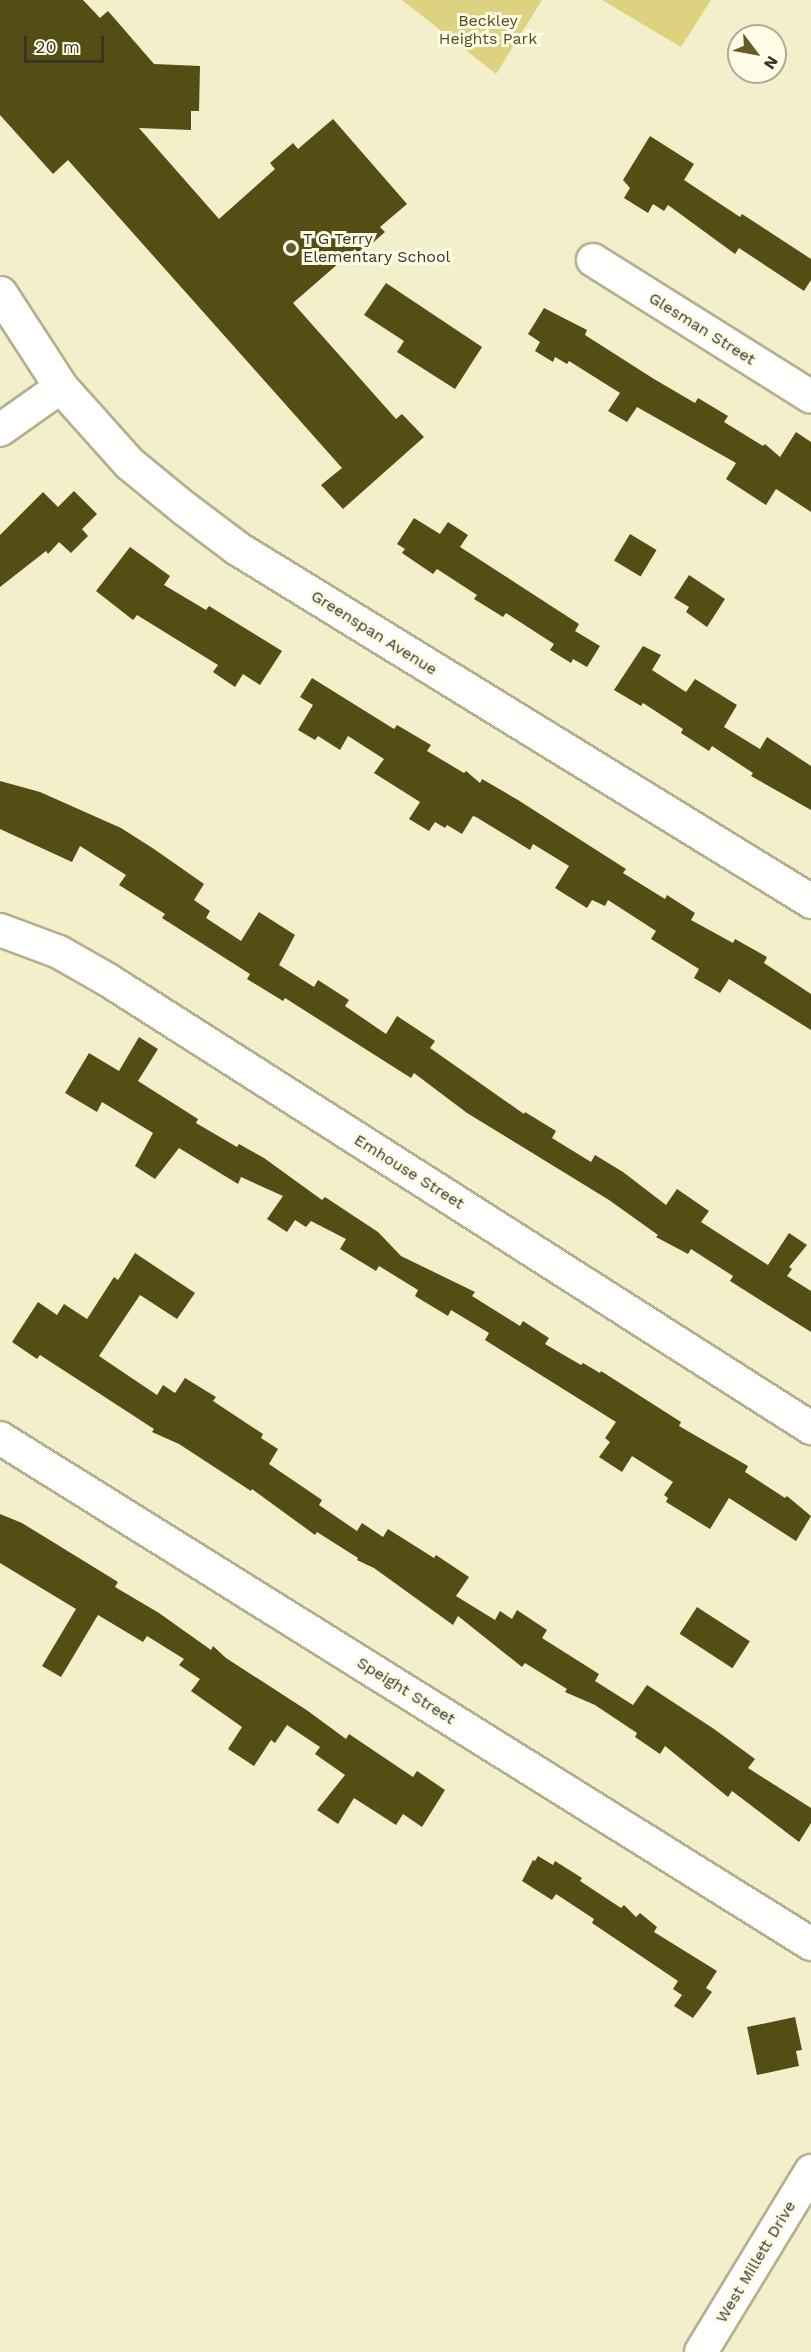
<!DOCTYPE html>
<style>
body{margin:0}
#map{position:relative;width:811px;height:2352px;overflow:hidden;background:#f4efcb;font-family:"Work Sans",sans-serif}
div>[style]{position:absolute}
[style*='--x']{left:calc(var(--x)*1px);top:calc(var(--y)*1px);width:calc(var(--w)*1px);rotate:calc(var(--a)*1deg)}
.green>*{inset:0;background:#ddd27f}
.building>*{inset:0;background:#554e14;transform-origin:0 0}
.roads{filter:drop-shadow(2px 0 #b4b08d) drop-shadow(-2px 0 #b4b08d) drop-shadow(0 2px #b4b08d) drop-shadow(0 -2px #b4b08d)}
.street>*{height:32px;margin:-16px;padding:0 16px;transform-origin:16px;border-radius:16px;background:#fff}
.secondary>*{height:33px;margin:-16.5px;padding:0 16.5px;transform-origin:16.5px;border-radius:16.5px;background:#fff}
.dots>*{width:16px;height:16px;translate:-50% -50%;box-sizing:border-box;border:3px solid #fefce6;border-radius:50%}
span{translate:-50% -50%;white-space:nowrap;text-align:center;line-height:1.15;-webkit-text-stroke:6px #fefce6;paint-order:stroke}
.park-label{font-size:16px;color:#534d22}
.poi-label{font-size:16px;color:#363426}
.left{translate:0 -50%;text-align:left}
.street-label{font-size:16px;color:#363426}
.north{position:absolute;left:727px;top:24px;width:60px;height:60px;box-sizing:border-box;background:#fefce6;border:2px solid #aeac99;border-radius:50%;rotate:122deg;font-size:16px;font-weight:700;line-height:24px;text-align:center;color:#363426}
.north::after{content:'';display:block;margin:auto;width:21px;height:27px;background:#645d2a;clip-path:polygon(50% 0,100% 100%,50% 72%,0 100%)}
.scale{position:absolute;left:24px;top:36px;width:80px;height:27px;box-sizing:border-box;border:3px solid #363426;border-top:0;padding-left:8px;font-size:18px;line-height:21px;white-space:nowrap;color:#363426;-webkit-text-stroke:4px #fefce6;paint-order:stroke}
</style>
<div id="map">
<div class="green">
<div style="clip-path:polygon(402px 0,542px 0,496px 74px)"></div>
<div style="clip-path:polygon(602px 0,711px 0,681px 47px)"></div>
</div>
<div class="building">
<div style="clip-path:polygon(0 0,83px 0,100px 18px,108px 11px,154px 64px,200px 66px,199px 111px,191px 111px,191px 130px,139px 128px,219px 219px,275px 169px,270px 163px,293px 143px,298px 149px,333px 119px,407px 204px,380px 227px,385px 232px,359px 255px,355px 249px,293px 303px,396px 419px,402px 414px,424px 437px,343px 509px,321px 485px,342px 468px,68px 160px,53px 174px,0 115px)"></div>
<div style="clip-path:polygon(650px 136px,694px 164px,684px 180px,740px 217px,742px 214px,811px 259px,811px 280px,804px 291px,739px 248px,735px 254px,668px 205px,664px 211px,653px 204px,648px 213px,624px 198px,630px 188px,623px 180px)"></div>
<div style="clip-path:polygon(386px 283px,482px 347px,455px 389px,397px 352px,404px 341px,364px 315px)"></div>
<div style="clip-path:polygon(544px 308px,587px 330px,585px 335px,654px 379px,695px 403px,698px 398px,728px 416px,724px 422px,763px 446px,765px 444px,780px 457px,796px 432px,811px 442px,811px 512px,776px 489px,766px 505px,726px 479px,736px 463px,637px 407px,627px 422px,608px 411px,620px 393px,569px 361px,567px 364px,555px 357px,553px 362px,535px 351px,540px 342px,528px 334px)"></div>
<div style="clip-path:polygon(74px 491px,97px 514px,82px 529px,88px 536px,71px 553px,59px 542px,48px 554px,46px 551px,0 587px,0 535px,43px 492px,58px 507px)"></div>
<div style="clip-path:polygon(414px 518px,440px 534px,448px 522px,468px 535px,460px 547px,579px 624px,575px 631px,600px 646px,587px 667px,573px 659px,571px 663px,550px 650px,554px 644px,506px 613px,503px 617px,474px 599px,477px 595px,437px 569px,433px 574px,402px 553px,405px 549px,397px 544px)"></div>
<div style="left:630px;top:534px;width:31px;height:31px;rotate:31deg"></div>
<div style="clip-path:polygon(130px 547px,170px 576px,164px 585px,206px 610px,209px 606px,282px 651px,260px 685px,243px 674px,235px 687px,213px 672px,218px 665px,137px 615px,133px 620px,96px 591px)"></div>
<div style="clip-path:polygon(689px 575px,725px 599px,707px 627px,686px 612px,689px 607px,674px 598px)"></div>
<div style="clip-path:polygon(643px 646px,661px 655px,652px 670px,686px 692px,695px 679px,737px 705px,724px 727px,760px 749px,767px 737px,811px 766px,811px 810px,751px 776px,753px 773px,712px 746px,709px 751px,681px 733px,683px 729px,643px 703px,641px 706px,614px 690px)"></div>
<div style="clip-path:polygon(312px 678px,394px 729px,397px 725px,431px 745px,427px 751px,464px 773px,466px 771px,480px 783px,482px 779px,518px 800px,626px 869px,623px 873px,665px 899px,667px 895px,695px 913px,691px 920px,733px 943px,735px 939px,767px 957px,764px 963px,811px 994px,811px 1030px,729px 979px,720px 993px,694px 978px,699px 969px,651px 939px,656px 931px,608px 900px,605px 906px,592px 900px,587px 908px,555px 888px,569px 866px,533px 844px,530px 850px,476px 817px,473px 816px,462px 834px,447px 825px,445px 828px,435px 822px,429px 831px,409px 819px,420px 802px,374px 773px,384px 759px,348px 736px,340px 750px,318px 736px,315px 740px,298px 730px,313px 705px,300px 697px)"></div>
<div style="clip-path:polygon(0 781px,40px 792px,121px 828px,154px 849px,204px 884px,194px 900px,210px 911px,206px 918px,241px 941px,259px 912px,295px 935px,279px 965px,314px 987px,318px 980px,349px 1000px,345px 1006px,386px 1034px,397px 1016px,435px 1041px,430px 1048px,524px 1114px,525px 1112px,556px 1131px,552px 1138px,591px 1162px,595px 1155px,623px 1172px,666px 1205px,677px 1189px,709px 1211px,701px 1222px,768px 1265px,789px 1233px,807px 1245px,789px 1267px,792px 1269px,787px 1276px,811px 1291px,811px 1332px,730px 1281px,733px 1276px,691px 1249px,688px 1254px,656px 1237px,658px 1235px,609px 1200px,467px 1113px,414px 1073px,411px 1078px,285px 998px,283px 1001px,247px 979px,250px 974px,162px 918px,165px 914px,119px 885px,126px 875px,80px 846px,72px 862px,0 829px)"></div>
<div style="clip-path:polygon(139px 1037px,158px 1049px,138px 1081px,198px 1119px,196px 1123px,237px 1147px,239px 1144px,264px 1158px,322px 1200px,325px 1197px,378px 1232px,401px 1256px,475px 1292px,472px 1296px,520px 1326px,523px 1321px,549px 1338px,545px 1344px,581px 1365px,583px 1363px,600px 1373px,601px 1371px,681px 1422px,679px 1426px,748px 1466px,745px 1472px,785px 1498px,787px 1496px,811px 1516px,796px 1541px,729px 1498px,710px 1529px,666px 1502px,668px 1498px,664px 1495px,673px 1482px,632px 1456px,622px 1472px,599px 1457px,610px 1442px,605px 1438px,616px 1422px,485px 1340px,489px 1333px,451px 1310px,448px 1316px,415px 1296px,418px 1290px,379px 1266px,376px 1271px,340px 1249px,346px 1239px,311px 1221px,306px 1227px,295px 1220px,287px 1232px,267px 1219px,283px 1196px,241px 1177px,238px 1184px,179px 1148px,155px 1179px,135px 1166px,153px 1133px,102px 1102px,97px 1112px,65px 1093px,89px 1053px,119px 1071px)"></div>
<div style="clip-path:polygon(135px 1253px,195px 1293px,177px 1319px,140px 1295px,99px 1356px,157px 1395px,163px 1385px,175px 1393px,185px 1378px,216px 1397px,213px 1401px,263px 1434px,261px 1438px,278px 1449px,269px 1464px,322px 1500px,319px 1505px,357px 1531px,362px 1523px,383px 1537px,388px 1529px,434px 1558px,436px 1555px,469px 1577px,456px 1596px,495px 1620px,500px 1611px,512px 1619px,517px 1610px,547px 1630px,542px 1638px,599px 1674px,595px 1681px,633px 1705px,647px 1685px,714px 1729px,755px 1759px,748px 1768px,811px 1808px,811px 1823px,799px 1842px,732px 1791px,728px 1797px,665px 1746px,660px 1754px,635px 1737px,637px 1733px,595px 1705px,565px 1692px,567px 1689px,525px 1663px,522px 1667px,458px 1616px,453px 1625px,374px 1568px,357px 1560px,358px 1558px,317px 1532px,315px 1535px,252px 1489px,251px 1491px,179px 1444px,152px 1432px,154px 1429px,40px 1355px,37px 1359px,12px 1342px,38px 1302px,57px 1315px,64px 1304px,87px 1319px,114px 1277px,118px 1280px)"></div>
<div style="clip-path:polygon(0 1514px,22px 1523px,118px 1582px,115px 1587px,159px 1613px,211px 1650px,213px 1646px,226px 1658px,308px 1711px,346px 1739px,349px 1734px,413px 1777px,417px 1771px,445px 1790px,422px 1827px,403px 1814px,396px 1825px,354px 1798px,338px 1824px,317px 1810px,345px 1775px,315px 1754px,320px 1747px,287px 1725px,275px 1743px,271px 1740px,254px 1766px,228px 1749px,242px 1727px,191px 1691px,200px 1679px,179px 1665px,184px 1659px,147px 1636px,143px 1642px,98px 1615px,61px 1677px,42px 1666px,76px 1609px,0 1563px)"></div>
<div style="left:697px;top:1607px;width:63px;height:32px;rotate:33deg"></div>
<div style="clip-path:polygon(538px 1856px,553px 1865px,555px 1861px,582px 1878px,580px 1881px,621px 1908px,624px 1905px,636px 1917px,640px 1913px,657px 1927px,654px 1932px,717px 1971px,706px 1988px,712px 1992px,693px 2018px,674px 2006px,682px 1995px,673px 1989px,678px 1981px,592px 1923px,594px 1919px,556px 1894px,552px 1900px,522px 1881px,533px 1860px,535px 1861px)"></div>
<div style="clip-path:polygon(795px 2017px,802px 2050px,796px 2051px,799px 2066px,757px 2075px,747px 2027px)"></div>
</div>
<div class="roads">
<div class="street">
<div style="--x:593;--y:260;--w:257;--a:32.1"></div>
<div style="--x:0;--y:430;--w:75;--a:-35.2"></div>
<div style="--x:0;--y:930;--w:63;--a:20.4"></div>
<div style="--x:59;--y:952;--w:56;--a:29.7"></div>
<div style="--x:108;--y:980;--w:834;--a:32.51"></div>
<div style="--x:0;--y:1438;--w:956;--a:31.96"></div>
<div style="--x:701;--y:2352;--w:212;--a:-58.7"></div>
</div>
<div class="secondary">
<div style="--x:0;--y:293;--w:112;--a:57"></div>
<div style="--x:61;--y:387;--w:102;--a:48.2"></div>
<div style="--x:129;--y:463;--w:71;--a:39.3"></div>
<div style="--x:184;--y:508;--w:66;--a:37"></div>
<div style="--x:237;--y:548;--w:674;--a:31.59"></div>
</div>
</div>
<div class="dots">
<div style="left:291px;top:248px;background:#645d2a"></div>
</div>
<div class="park-label">
<span style="left:488px;top:30px">Beckley<br>Heights Park</span>
</div>
<div class="poi-label">
<span class="left" style="left:303px;top:248px">T G Terry<br>Elementary School</span>
</div>
<div class="street-label">
<span style="left:702px;top:329px;rotate:32deg">Glesman Street</span>
<span style="left:374px;top:633px;rotate:32deg">Greenspan Avenue</span>
<span style="left:409px;top:1172px;rotate:32deg">Emhouse Street</span>
<span style="left:406px;top:1691px;rotate:32deg">Speight Street</span>
<span style="left:756px;top:2262px;rotate:-59deg">West Millett Drive</span>
</div>
<div class="north">N</div>
<div class="scale">20 m</div>
</div>
